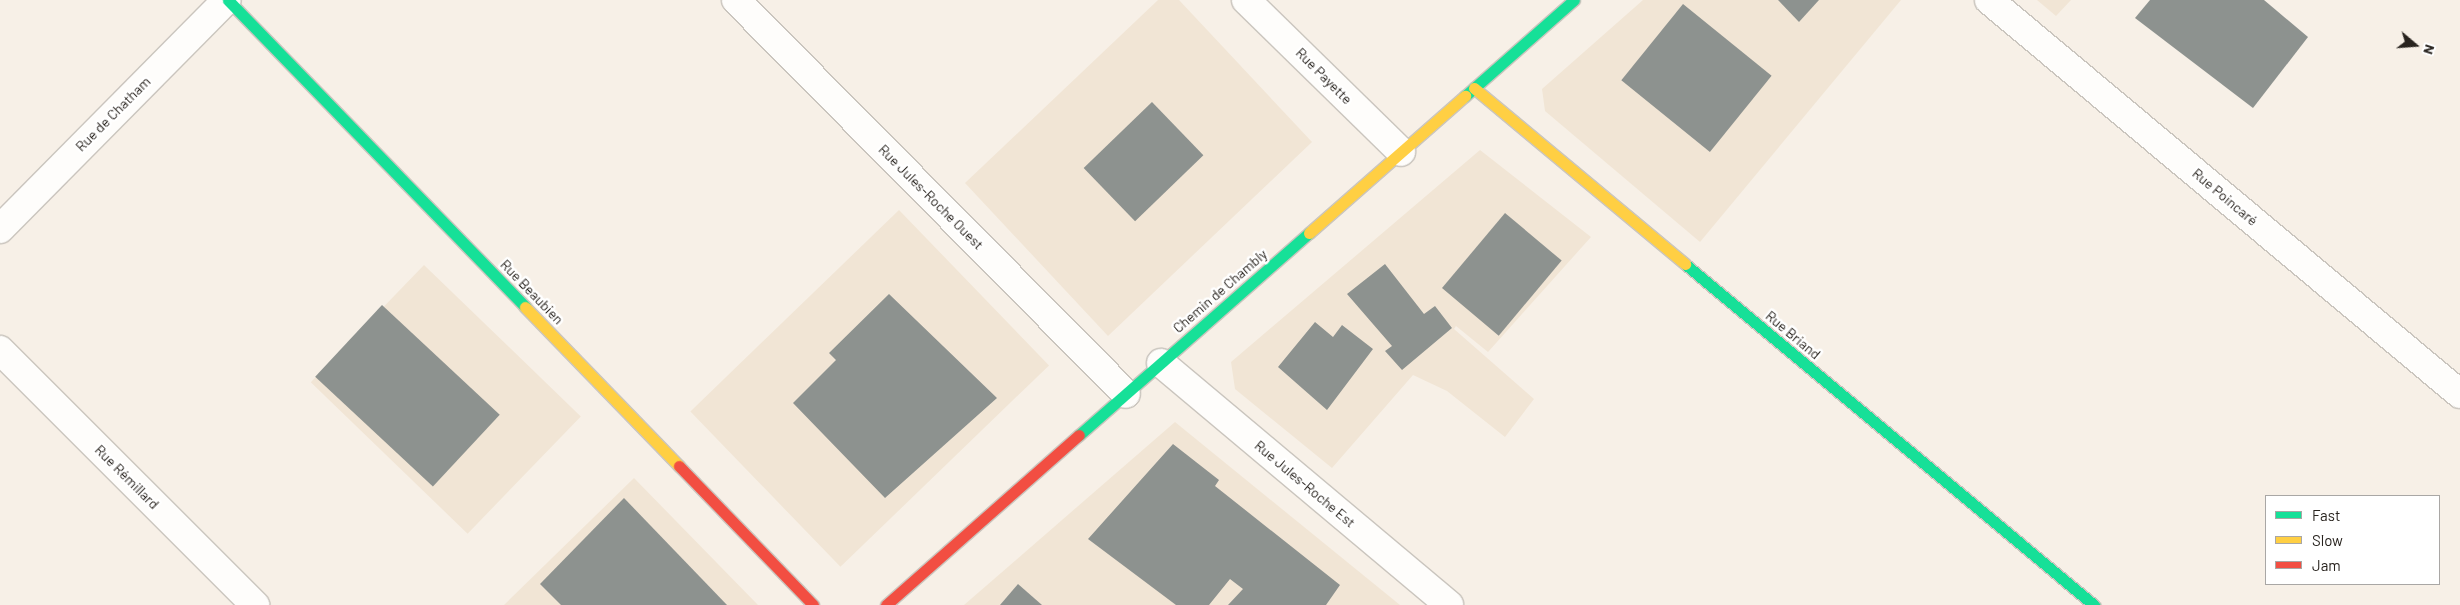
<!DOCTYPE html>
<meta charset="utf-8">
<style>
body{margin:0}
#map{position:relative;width:2460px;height:605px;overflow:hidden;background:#f7f0e7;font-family:Barlow,sans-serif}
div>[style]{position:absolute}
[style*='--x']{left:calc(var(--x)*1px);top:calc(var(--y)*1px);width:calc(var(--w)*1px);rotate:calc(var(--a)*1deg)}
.built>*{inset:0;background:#f1e5d5;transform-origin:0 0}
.building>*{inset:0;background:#8d928f;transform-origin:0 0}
.roads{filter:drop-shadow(1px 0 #cac5be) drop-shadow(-1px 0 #cac5be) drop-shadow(0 1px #cac5be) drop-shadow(0 -1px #cac5be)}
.street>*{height:28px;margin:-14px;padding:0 14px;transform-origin:14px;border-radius:14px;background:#fefdfb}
.fast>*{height:11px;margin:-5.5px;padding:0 5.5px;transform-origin:5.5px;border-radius:5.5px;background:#16e098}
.slow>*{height:11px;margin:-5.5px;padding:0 5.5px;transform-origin:5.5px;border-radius:5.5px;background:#ffcf43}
.jam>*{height:11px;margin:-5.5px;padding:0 5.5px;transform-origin:5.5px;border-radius:5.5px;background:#f24e42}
span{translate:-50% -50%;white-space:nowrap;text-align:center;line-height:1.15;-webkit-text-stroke:5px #fff;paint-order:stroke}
.street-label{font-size:14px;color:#28231e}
.legend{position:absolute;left:2265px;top:495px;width:175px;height:90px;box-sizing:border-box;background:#fff;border:1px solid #a9a7a5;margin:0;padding:6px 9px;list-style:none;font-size:15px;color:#28231e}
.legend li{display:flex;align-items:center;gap:10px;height:25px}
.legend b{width:25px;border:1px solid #a9a7a5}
.north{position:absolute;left:2390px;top:20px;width:50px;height:50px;-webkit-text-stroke:4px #fff;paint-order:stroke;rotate:108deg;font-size:14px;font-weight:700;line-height:20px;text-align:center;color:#28231e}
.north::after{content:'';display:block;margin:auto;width:18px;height:22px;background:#28231e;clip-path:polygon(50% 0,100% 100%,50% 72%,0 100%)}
</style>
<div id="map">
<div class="built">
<div style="clip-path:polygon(1158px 0,1179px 0,1312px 142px,1108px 336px,965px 183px)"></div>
<div style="clip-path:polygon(1643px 0,1901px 0,1700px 242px,1545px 111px,1542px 89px)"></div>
<div style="clip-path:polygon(2037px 0,2071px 0,2056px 16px)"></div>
<div style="clip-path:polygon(1480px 150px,1591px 237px,1488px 352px,1456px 326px,1454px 329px,1534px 399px,1505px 437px,1447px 391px,1413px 375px,1332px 468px,1235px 389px,1231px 362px)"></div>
<div style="left:899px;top:210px;width:216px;height:290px;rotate:46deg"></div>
<div style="left:424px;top:265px;width:218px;height:163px;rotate:44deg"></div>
<div style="clip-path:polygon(1175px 422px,1400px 605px,964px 605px)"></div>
<div style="clip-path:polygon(634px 478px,758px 605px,504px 605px)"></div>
</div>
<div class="building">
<div style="clip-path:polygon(1778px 0,1819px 0,1799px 22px)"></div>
<div style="clip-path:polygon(2150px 0,2264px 0,2308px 37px,2253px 108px,2135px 18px)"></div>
<div style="left:1683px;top:4px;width:114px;height:98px;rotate:39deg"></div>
<div style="left:1152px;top:102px;width:74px;height:95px;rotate:46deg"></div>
<div style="left:1505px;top:213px;width:74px;height:98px;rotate:40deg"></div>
<div style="clip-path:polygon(1385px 264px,1424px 314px,1435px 306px,1452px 328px,1402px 370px,1385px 351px,1392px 346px,1347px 294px)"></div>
<div style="clip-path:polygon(889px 294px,997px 398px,885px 498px,793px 403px,836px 360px,829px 353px)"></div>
<div style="left:382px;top:305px;width:161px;height:98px;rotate:43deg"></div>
<div style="clip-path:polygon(1315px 322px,1333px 337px,1342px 325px,1373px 349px,1327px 410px,1278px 367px)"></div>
<div style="clip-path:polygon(1173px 444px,1219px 480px,1215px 486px,1340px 585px,1326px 605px,1228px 605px,1243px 589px,1230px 579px,1209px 605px,1176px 605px,1088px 539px)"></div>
<div style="clip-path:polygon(624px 498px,727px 605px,561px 605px,540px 584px)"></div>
<div style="clip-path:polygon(1018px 584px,1042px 605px,1000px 605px)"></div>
</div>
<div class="roads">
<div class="street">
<div style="--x:736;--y:0;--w:554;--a:45.29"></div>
<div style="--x:1246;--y:0;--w:217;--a:44.4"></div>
<div style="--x:1989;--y:0;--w:614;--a:39.91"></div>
<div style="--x:0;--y:229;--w:322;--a:-45.3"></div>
<div style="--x:0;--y:350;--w:361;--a:45"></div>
<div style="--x:1161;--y:363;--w:376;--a:40"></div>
</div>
<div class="fast">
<div style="--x:228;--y:0;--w:427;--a:45.9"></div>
<div style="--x:1465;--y:96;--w:145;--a:-41.4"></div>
<div style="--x:1685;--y:264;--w:533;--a:39.82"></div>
<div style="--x:1079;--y:435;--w:306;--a:-41.3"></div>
</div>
<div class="slow">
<div style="--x:1474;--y:88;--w:275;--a:39.8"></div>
<div style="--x:1309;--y:233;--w:208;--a:-41.3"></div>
<div style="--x:525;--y:307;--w:221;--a:45.9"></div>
</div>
<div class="jam">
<div style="--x:679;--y:466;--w:193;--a:46"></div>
<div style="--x:886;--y:605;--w:257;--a:-41.4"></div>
</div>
</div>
<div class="street-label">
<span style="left:1324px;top:76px;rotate:45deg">Rue Payette</span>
<span style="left:113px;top:114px;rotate:-45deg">Rue de Chatham</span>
<span style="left:931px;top:197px;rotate:45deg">Rue Jules-Roche Ouest</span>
<span style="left:2225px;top:197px;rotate:40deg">Rue Poincaré</span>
<span style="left:1220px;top:291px;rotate:-41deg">Chemin de Chambly</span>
<span style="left:532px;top:292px;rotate:46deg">Rue Beaubien</span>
<span style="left:1793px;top:335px;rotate:40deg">Rue Briand</span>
<span style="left:127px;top:477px;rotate:45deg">Rue Rémillard</span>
<span style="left:1305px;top:484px;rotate:40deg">Rue Jules-Roche Est</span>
</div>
<ul class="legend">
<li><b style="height:6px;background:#16e098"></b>Fast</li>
<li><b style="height:6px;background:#ffcf43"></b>Slow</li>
<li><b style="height:6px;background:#f24e42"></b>Jam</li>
</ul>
<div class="north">N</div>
</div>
